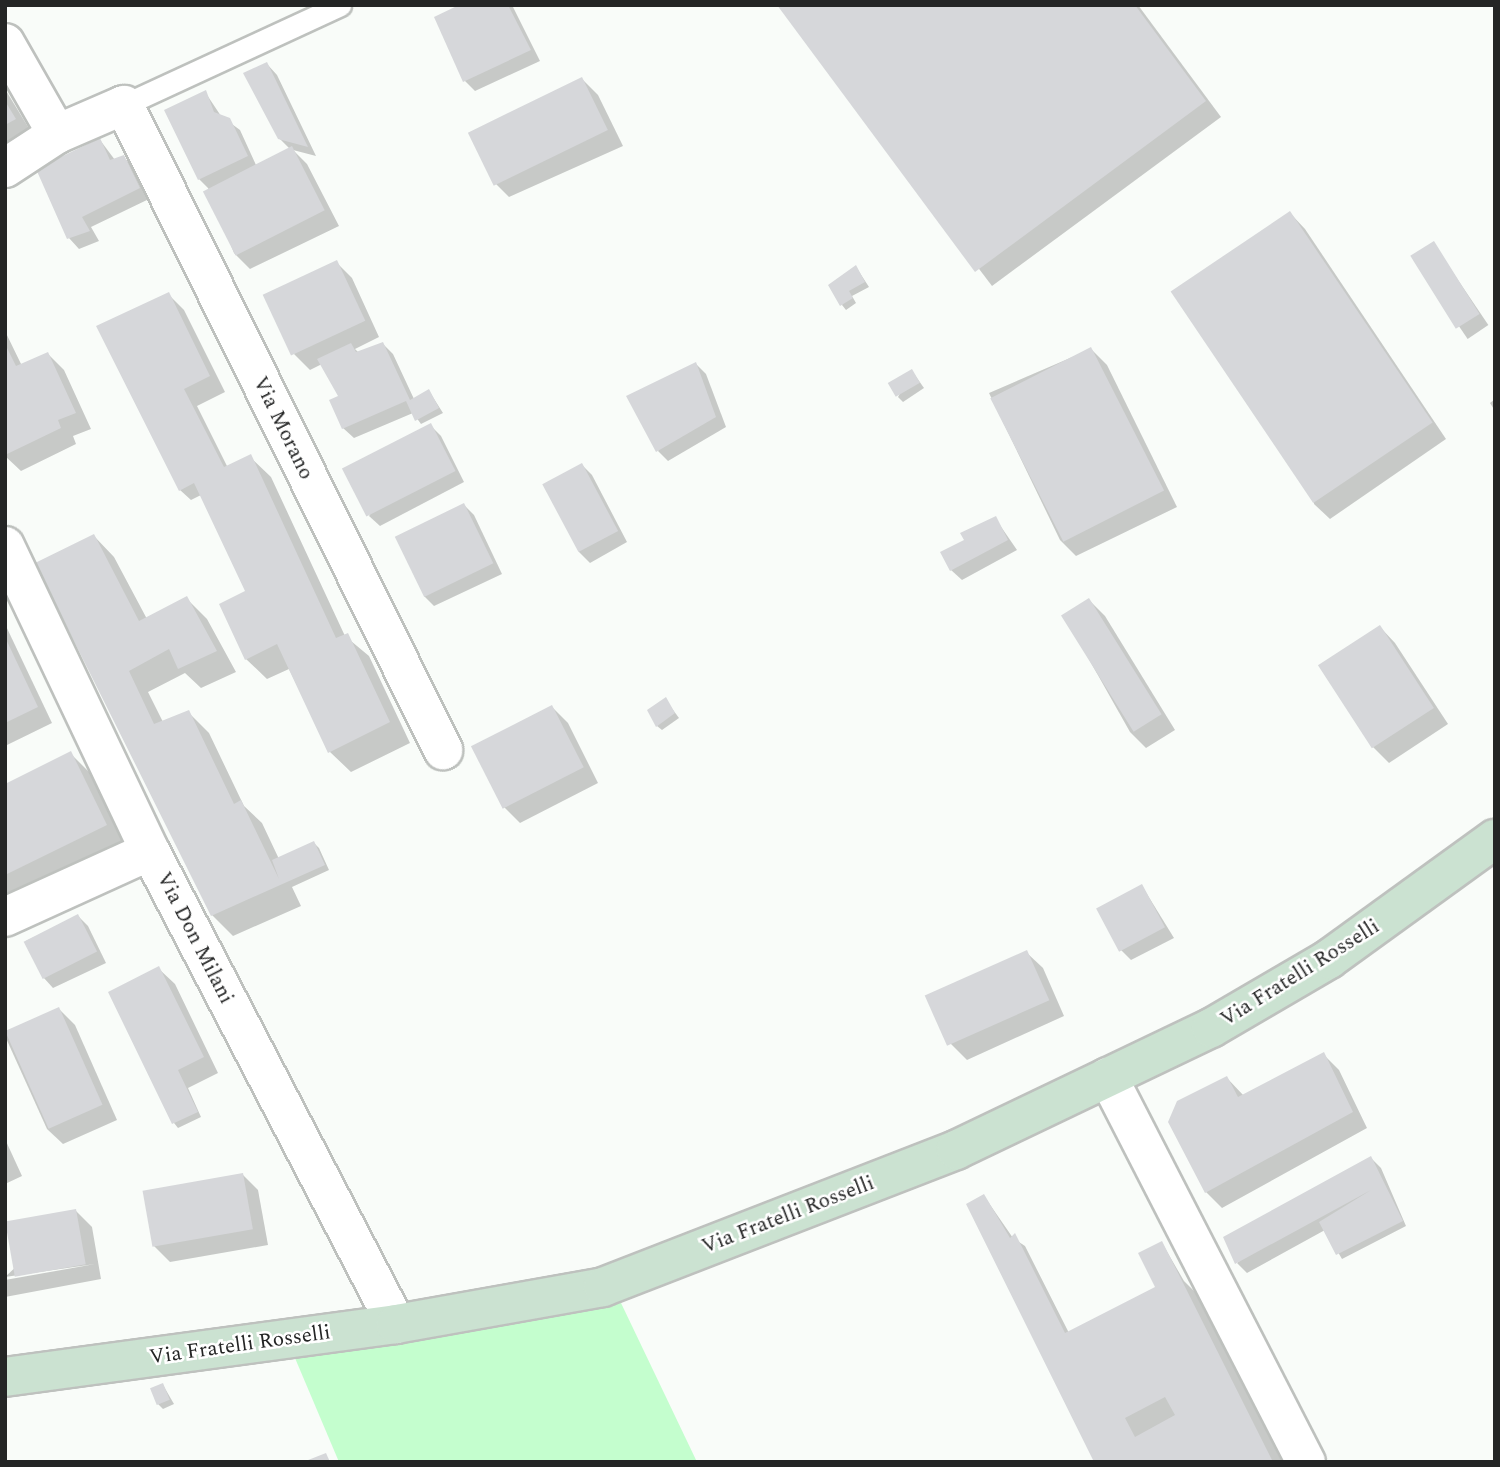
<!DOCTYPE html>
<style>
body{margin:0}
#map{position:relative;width:1500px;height:1467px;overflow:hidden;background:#f9fcf9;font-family:Spectral,serif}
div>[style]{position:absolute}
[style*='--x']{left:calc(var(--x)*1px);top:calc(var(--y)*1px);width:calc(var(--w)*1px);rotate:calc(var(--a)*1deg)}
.green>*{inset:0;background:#c4fece}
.shadow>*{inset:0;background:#0003;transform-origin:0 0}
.building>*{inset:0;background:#d6d7da;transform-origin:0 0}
.roads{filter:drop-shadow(2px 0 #bec1be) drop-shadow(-2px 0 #bec1be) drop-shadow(0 2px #bec1be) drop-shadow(0 -2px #bec1be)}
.lane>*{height:21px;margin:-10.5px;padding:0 10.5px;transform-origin:10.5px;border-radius:10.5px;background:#fff}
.street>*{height:38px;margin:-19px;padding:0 19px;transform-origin:19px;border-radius:19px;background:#fff}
.secondary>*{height:38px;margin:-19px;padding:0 19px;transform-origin:19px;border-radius:19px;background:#cbe2d1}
span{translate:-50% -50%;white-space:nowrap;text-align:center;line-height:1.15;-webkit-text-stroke:5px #fff;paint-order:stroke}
.street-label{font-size:21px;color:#242525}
.frame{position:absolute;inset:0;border:7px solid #242525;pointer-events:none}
</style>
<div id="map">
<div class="green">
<div style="clip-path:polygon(621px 1303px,697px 1462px,339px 1462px,292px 1351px)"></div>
</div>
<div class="shadow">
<div style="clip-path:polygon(463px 5px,512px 5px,540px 61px,475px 91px,465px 81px)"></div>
<div style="clip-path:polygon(779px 5px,1138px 5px,1221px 117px,992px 286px)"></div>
<div style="clip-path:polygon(267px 64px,277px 75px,316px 156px,293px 150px,307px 164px,339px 226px,250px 269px,234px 253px,208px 188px,199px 179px,167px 111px,205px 92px,221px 116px,240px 130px,256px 165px,290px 149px,279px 138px)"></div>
<div style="clip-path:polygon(582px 79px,598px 95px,623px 146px,509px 197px,493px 181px)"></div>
<div style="clip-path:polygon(5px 89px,36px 140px,5px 157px)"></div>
<div style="clip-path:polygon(100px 140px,115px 160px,123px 157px,134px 167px,149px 199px,91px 227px,99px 241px,79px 249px,69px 238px)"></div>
<div style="clip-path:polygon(1290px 213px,1305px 229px,1446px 439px,1330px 519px,1314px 504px)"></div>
<div style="left:1433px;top:243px;width:99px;height:25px;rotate:56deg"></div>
<div style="clip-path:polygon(336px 262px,352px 278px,379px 337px,355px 349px,359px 353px,383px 344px,393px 354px,414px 399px,429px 391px,443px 413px,421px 424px,413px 413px,354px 438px,343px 428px,341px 397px,322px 364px,310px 370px,294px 354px)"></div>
<div style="clip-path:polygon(856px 267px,869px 287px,852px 296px,856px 303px,846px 310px,842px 305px)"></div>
<div style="clip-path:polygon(168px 294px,184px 310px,225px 392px,197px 406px,228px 468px,250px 457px,271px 477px,345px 636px,369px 656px,410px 743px,351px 772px,330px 752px,289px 669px,267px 679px,246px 659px,247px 592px,201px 495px,191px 500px,180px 490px)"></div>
<div style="clip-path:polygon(5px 331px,22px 366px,48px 354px,64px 370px,91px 429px,73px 436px,76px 444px,21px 471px,5px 456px)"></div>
<div style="clip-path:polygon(1091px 349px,1107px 365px,1177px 507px,1076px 556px,1060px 540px,989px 393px)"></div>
<div style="clip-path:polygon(696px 364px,706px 374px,726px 427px,668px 461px,658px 451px)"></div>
<div style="clip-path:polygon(912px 371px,924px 388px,903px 402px,898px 397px)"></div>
<div style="clip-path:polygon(1495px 399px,1495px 411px,1490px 403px)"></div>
<div style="clip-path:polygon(430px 425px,441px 436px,464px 482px,380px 526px,369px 516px)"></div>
<div style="clip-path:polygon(582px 465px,592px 475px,627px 542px,590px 563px,579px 552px)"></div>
<div style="clip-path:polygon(464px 505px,474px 515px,502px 574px,434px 606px,424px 596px)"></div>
<div style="clip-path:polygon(995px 518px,1017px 550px,962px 580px,951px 570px)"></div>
<div style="clip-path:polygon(94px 536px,114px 557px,147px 619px,187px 599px,207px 619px,236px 672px,201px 688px,185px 673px,148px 692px,163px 722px,188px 712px,209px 733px,244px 806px,262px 823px,279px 859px,314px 843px,319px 848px,329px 870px,292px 887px,301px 906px,233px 936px,212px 915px,37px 563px)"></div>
<div style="clip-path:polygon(1089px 600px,1105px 616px,1175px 730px,1146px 748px,1130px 732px,1064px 615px)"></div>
<div style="clip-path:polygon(5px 624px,52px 723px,5px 746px)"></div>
<div style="clip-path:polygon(1380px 627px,1395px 643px,1448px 724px,1389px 763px,1373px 747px)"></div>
<div style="clip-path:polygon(665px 699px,679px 718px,662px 730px,657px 726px)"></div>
<div style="clip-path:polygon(552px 707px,568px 723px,598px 783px,520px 823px,504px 807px)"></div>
<div style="clip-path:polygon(70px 753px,91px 774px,127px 846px,5px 903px,5px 786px)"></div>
<div style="clip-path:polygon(1142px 886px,1174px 938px,1131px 960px,1120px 949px)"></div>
<div style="clip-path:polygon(78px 916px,88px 926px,106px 963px,53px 988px,43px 977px,26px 941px)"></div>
<div style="clip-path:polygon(1027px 953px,1043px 968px,1064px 1016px,967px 1060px,951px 1044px,929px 999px)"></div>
<div style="clip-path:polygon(159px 969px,175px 984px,218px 1073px,188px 1088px,201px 1117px,178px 1128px,174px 1123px)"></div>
<div style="clip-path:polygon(59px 1009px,75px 1025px,117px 1120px,63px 1144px,47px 1129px,5px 1036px)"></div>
<div style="clip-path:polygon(1323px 1054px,1339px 1070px,1367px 1128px,1222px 1208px,1206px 1192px,1227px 1078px,1244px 1096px)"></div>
<div style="clip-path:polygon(5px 1139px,22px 1176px,5px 1184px)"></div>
<div style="clip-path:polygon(1371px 1158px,1381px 1168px,1406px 1226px,1342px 1259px,1325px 1230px,1247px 1273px,1237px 1263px)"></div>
<div style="clip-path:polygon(242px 1174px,258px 1190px,268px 1245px,170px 1262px,154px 1246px)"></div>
<div style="clip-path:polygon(984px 1196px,1013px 1238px,1025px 1246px,1069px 1333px,1158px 1287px,1162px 1243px,1184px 1281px,1200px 1297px,1282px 1462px,1096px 1462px)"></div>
<div style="clip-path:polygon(76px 1211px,92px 1227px,101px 1279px,5px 1297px,5px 1280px,95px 1264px,5px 1277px)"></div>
<div style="clip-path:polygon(163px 1385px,174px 1404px,163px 1409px,158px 1404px)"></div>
</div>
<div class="building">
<div style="clip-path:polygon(459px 5px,508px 5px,531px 50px,463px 82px,434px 17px)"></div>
<div style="clip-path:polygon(777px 5px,1135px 5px,1206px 101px,975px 272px)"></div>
<div style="clip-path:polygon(267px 62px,308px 147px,278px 139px,243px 73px)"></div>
<div style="left:582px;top:77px;width:59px;height:127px;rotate:64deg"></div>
<div style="clip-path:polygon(206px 90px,214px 112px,230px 118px,248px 156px,198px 180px,164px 110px)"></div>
<div style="clip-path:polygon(5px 101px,16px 119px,5px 125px)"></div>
<div style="clip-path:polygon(100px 138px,110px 160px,124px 155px,140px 188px,82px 217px,90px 231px,67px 239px,36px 169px)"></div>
<div style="left:292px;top:146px;width:72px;height:100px;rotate:63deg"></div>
<div style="left:1290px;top:211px;width:255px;height:144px;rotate:56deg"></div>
<div style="left:1434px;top:241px;width:86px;height:28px;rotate:58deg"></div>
<div style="left:337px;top:260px;width:67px;height:82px;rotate:65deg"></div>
<div style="clip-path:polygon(856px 265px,865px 282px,849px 291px,853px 298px,840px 306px,828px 285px)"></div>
<div style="clip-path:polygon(169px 292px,210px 376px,184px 389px,224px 467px,251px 454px,336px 638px,348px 633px,390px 722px,328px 753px,277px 644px,245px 660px,219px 604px,245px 591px,194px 483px,179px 491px,96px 326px)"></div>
<div style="clip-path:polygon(383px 342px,410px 400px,429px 389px,439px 408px,415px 421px,406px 401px,342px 429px,329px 400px,338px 396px,317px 359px,351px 343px,356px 352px)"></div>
<div style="clip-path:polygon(5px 344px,16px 366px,48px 352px,76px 413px,58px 420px,61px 428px,5px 455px)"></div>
<div style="left:1091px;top:347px;width:161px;height:113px;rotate:63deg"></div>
<div style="clip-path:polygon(696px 362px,716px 417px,656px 452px,626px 396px)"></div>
<div style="left:912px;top:369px;width:16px;height:28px;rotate:60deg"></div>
<div style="left:431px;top:423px;width:54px;height:100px;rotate:63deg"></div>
<div style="left:582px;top:463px;width:77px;height:45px;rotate:62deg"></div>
<div style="left:464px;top:503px;width:67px;height:77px;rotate:64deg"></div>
<div style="clip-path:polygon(996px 516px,1008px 540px,950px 571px,940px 552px,964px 540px,960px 533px)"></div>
<div style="clip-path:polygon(94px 534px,139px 621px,187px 596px,217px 651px,178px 669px,169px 649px,129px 671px,154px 724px,189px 710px,234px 804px,241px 800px,279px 879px,272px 860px,314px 841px,325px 865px,211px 916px,35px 563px)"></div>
<div style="left:1089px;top:598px;width:137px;height:33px;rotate:58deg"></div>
<div style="left:1380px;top:625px;width:99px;height:74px;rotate:57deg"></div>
<div style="clip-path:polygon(5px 637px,38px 707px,5px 723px)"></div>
<div style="clip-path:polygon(666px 697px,675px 713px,656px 727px,647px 710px)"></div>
<div style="left:552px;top:705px;width:70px;height:91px;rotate:63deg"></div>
<div style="clip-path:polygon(71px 751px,107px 825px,5px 875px,5px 784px)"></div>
<div style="left:1142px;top:884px;width:49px;height:52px;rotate:62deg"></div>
<div style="left:78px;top:914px;width:42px;height:61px;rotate:63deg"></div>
<div style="left:1027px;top:950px;width:55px;height:112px;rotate:66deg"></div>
<div style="clip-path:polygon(159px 966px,204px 1057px,178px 1070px,198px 1112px,172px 1124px,108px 992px)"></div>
<div style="left:59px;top:1007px;width:107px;height:59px;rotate:66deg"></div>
<div style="clip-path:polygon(1324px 1052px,1353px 1112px,1205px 1193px,1168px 1122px,1177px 1101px,1227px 1076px,1238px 1097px)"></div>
<div style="clip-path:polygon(1371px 1156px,1403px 1221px,1336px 1255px,1319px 1222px,1371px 1190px,1235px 1264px,1223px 1237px)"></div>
<div style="left:243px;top:1173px;width:57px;height:102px;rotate:80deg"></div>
<div style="clip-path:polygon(evenodd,984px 1194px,1010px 1238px,1015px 1233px,1065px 1333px,1155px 1287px,1138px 1253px,1162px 1241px,1273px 1462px,1094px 1462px,966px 1204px,984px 1194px,1165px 1397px,1175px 1415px,1135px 1437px,1125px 1418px,1165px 1397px)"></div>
<div style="left:76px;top:1209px;width:56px;height:72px;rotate:80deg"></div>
<div style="left:163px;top:1383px;width:18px;height:14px;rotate:68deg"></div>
<div style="clip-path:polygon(326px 1453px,330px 1462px,303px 1462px)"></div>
</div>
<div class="roads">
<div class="lane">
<div style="--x:124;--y:105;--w:238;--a:-24.8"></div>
</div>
<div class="street">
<div style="--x:5;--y:43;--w:105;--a:60.3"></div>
<div style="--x:5;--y:168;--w:62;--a:-33.2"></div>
<div style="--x:57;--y:134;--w:73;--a:-23.4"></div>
<div style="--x:124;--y:105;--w:720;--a:63.68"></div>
<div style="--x:5;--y:546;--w:338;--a:64.6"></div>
<div style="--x:150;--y:851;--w:533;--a:62.52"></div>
<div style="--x:5;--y:917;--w:159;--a:-24.5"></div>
<div style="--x:1108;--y:1077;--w:433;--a:62.8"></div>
</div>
<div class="secondary">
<div style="--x:5;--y:1377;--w:395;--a:-7.7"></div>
<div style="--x:396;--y:1324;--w:210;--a:-10.1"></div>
<div style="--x:603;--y:1287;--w:379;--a:-21.2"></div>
<div style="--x:956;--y:1150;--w:283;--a:-25.6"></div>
<div style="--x:1211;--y:1028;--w:137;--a:-30.3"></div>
<div style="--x:1329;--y:959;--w:205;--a:-35.9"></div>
</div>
</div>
<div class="street-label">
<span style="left:283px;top:428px;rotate:64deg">Via Morano</span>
<span style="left:195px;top:938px;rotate:63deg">Via Don Milani</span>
<span style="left:1300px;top:973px;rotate:-32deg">Via Fratelli Rosselli</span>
<span style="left:788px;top:1215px;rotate:-21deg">Via Fratelli Rosselli</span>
<span style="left:240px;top:1345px;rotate:-8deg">Via Fratelli Rosselli</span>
</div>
<div class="frame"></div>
</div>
